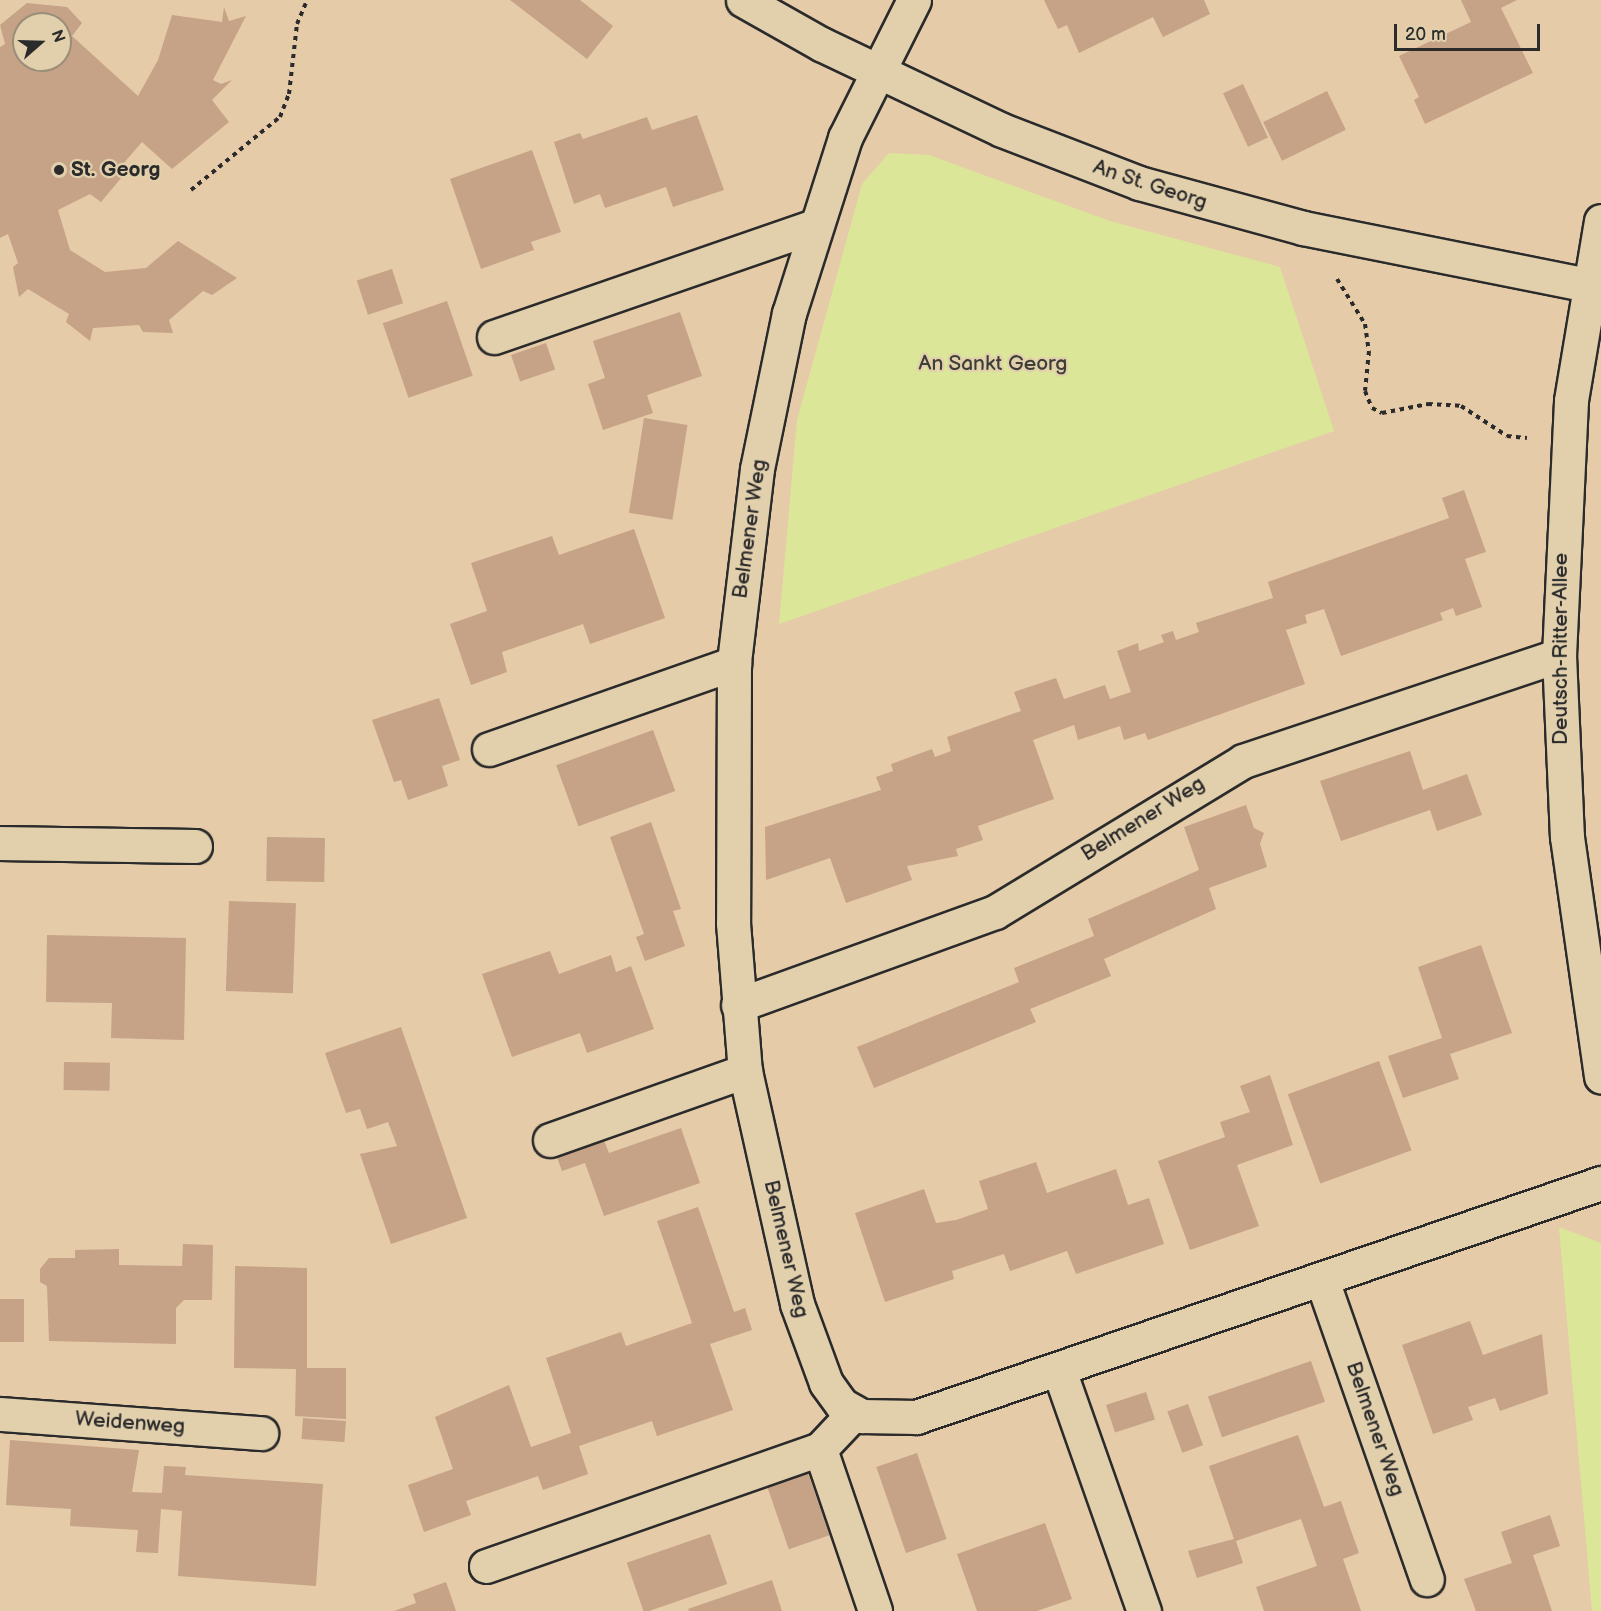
<!DOCTYPE html>
<style>
body{margin:0}
#map{position:relative;width:1601px;height:1611px;overflow:hidden;background:#e5cba8;font-family:"Balsamiq Sans",sans-serif}
div>[style]{position:absolute}
[style*='--x']{left:calc(var(--x)*1px);top:calc(var(--y)*1px);width:calc(var(--w)*1px);rotate:calc(var(--a)*1deg)}
.green>*{inset:0;background:#dbe699}
.building>*{inset:0;background:#c6a286;transform-origin:0 0}
.path>*{height:4px;margin-top:-2px;transform-origin:0;background:repeating-linear-gradient(90deg,#2b2b2b 0 4.5px,transparent 0 9px)}
.roads{filter:drop-shadow(2px 0 #2b2b2b) drop-shadow(-2px 0 #2b2b2b) drop-shadow(0 2px #2b2b2b) drop-shadow(0 -2px #2b2b2b)}
.minor>*{height:33px;margin:-16.5px;padding:0 16.5px;transform-origin:16.5px;border-radius:16.5px;background:#e2d0ad}
.dots>*{width:16px;height:16px;translate:-50% -50%;box-sizing:border-box;border:3px solid #e2d0ad;border-radius:50%}
span{translate:-50% -50%;white-space:nowrap;text-align:center;line-height:1.15;-webkit-text-stroke:4.5px #e2d0ad;paint-order:stroke}
.poi-label{font-size:21px;color:#2b2b2b;font-weight:700}
.left{translate:0 -50%;text-align:left}
.street-label{font-size:21px;color:#2b2b2b}
.park-label{font-size:21px;color:#3d3e36}
.north{position:absolute;left:12px;top:12px;width:60px;height:60px;box-sizing:border-box;background:#e2d0ad;border:2px solid #998e79;border-radius:50%;rotate:70deg;font-size:16px;font-weight:700;line-height:24px;text-align:center;color:#2b2b2b}
.north::after{content:'';display:block;margin:auto;width:21px;height:27px;background:#2b2b2b;clip-path:polygon(50% 0,100% 100%,50% 72%,0 100%)}
.scale{position:absolute;left:1394px;top:24px;width:146px;height:27px;box-sizing:border-box;border:3px solid #2b2b2b;border-top:0;padding-left:8px;font-size:18px;line-height:21px;white-space:nowrap;color:#2b2b2b;-webkit-text-stroke:4px #e2d0ad;paint-order:stroke}
</style>
<div id="map">
<div class="green">
<div style="clip-path:polygon(889px 153px,929px 155px,1110px 221px,1280px 267px,1334px 431px,779px 624px,797px 420px,862px 184px)"></div>
<div style="clip-path:polygon(1559px 1227px,1601px 1243px,1601px 1611px,1592px 1611px)"></div>
</div>
<div class="building">
<div style="clip-path:polygon(510px 0,580px 0,613px 26px,587px 59px)"></div>
<div style="clip-path:polygon(1044px 0,1204px 0,1210px 14px,1163px 37px,1153px 17px,1079px 53px,1067px 25px,1058px 29px)"></div>
<div style="clip-path:polygon(1461px 0,1517px 0,1501px 8px,1533px 73px,1425px 124px,1414px 100px,1419px 97px,1399px 56px,1471px 22px)"></div>
<div style="clip-path:polygon(evenodd,27px 3px,67px 7px,82px 23px,72px 36px,138px 96px,158px 60px,172px 15px,222px 22px,224px 7px,229px 21px,246px 16px,213px 80px,221px 84px,232px 80px,212px 100px,229px 122px,172px 169px,142px 142px,116px 172px,122px 177px,101px 202px,90px 194px,58px 210px,70px 250px,105px 272px,146px 268px,178px 241px,237px 278px,212px 295px,203px 291px,169px 320px,173px 333px,143px 332px,139px 325px,93px 328px,90px 341px,66px 322px,69px 314px,28px 289px,19px 297px,13px 267px,18px 263px,8px 234px,0 238px,0 47px,5px 44px,0 25px,27px 3px,24px 24px,60px 24px,60px 60px,24px 60px,24px 24px)"></div>
<div style="left:1243px;top:84px;width:59px;height:22px;rotate:65deg"></div>
<div style="left:1327px;top:91px;width:43px;height:71px;rotate:64deg"></div>
<div style="clip-path:polygon(697px 115px,724px 190px,673px 207px,666px 187px,605px 208px,600px 194px,574px 204px,554px 142px,580px 133px,583px 139px,647px 117px,652px 130px)"></div>
<div style="clip-path:polygon(532px 150px,561px 232px,531px 242px,534px 250px,481px 269px,450px 179px)"></div>
<div style="left:392px;top:269px;width:36px;height:37px;rotate:72deg"></div>
<div style="left:447px;top:301px;width:79px;height:68px;rotate:71deg"></div>
<div style="clip-path:polygon(680px 312px,702px 376px,647px 395px,653px 413px,603px 430px,588px 384px,605px 378px,593px 341px)"></div>
<div style="left:546px;top:343px;width:28px;height:37px;rotate:71deg"></div>
<div style="left:644px;top:418px;width:44px;height:96px;rotate:9deg"></div>
<div style="clip-path:polygon(1464px 490px,1486px 552px,1465px 559px,1482px 607px,1456px 616px,1453px 608px,1440px 613px,1443px 620px,1341px 656px,1324px 609px,1305px 615px,1307px 623px,1286px 630px,1305px 684px,1148px 740px,1145px 733px,1124px 740px,1120px 726px,1078px 740px,1074px 725px,1033px 740px,1054px 799px,978px 826px,983px 840px,956px 849px,958px 856px,907px 866px,912px 880px,846px 903px,830px 858px,766px 880px,765px 827px,881px 790px,876px 777px,893px 771px,891px 764px,932px 749px,935px 757px,951px 751px,947px 737px,1021px 711px,1014px 692px,1056px 678px,1064px 699px,1105px 685px,1110px 699px,1131px 692px,1117px 651px,1138px 643px,1139px 651px,1164px 642px,1161px 635px,1173px 631px,1176px 640px,1199px 632px,1196px 623px,1273px 598px,1268px 582px,1449px 518px,1442px 498px)"></div>
<div style="clip-path:polygon(634px 529px,665px 618px,590px 644px,583px 624px,502px 652px,507px 672px,471px 685px,450px 624px,487px 611px,471px 563px,552px 536px,559px 555px)"></div>
<div style="clip-path:polygon(439px 698px,460px 760px,442px 766px,448px 786px,408px 800px,401px 780px,394px 782px,372px 720px)"></div>
<div style="left:653px;top:730px;width:65px;height:103px;rotate:70deg"></div>
<div style="clip-path:polygon(1410px 751px,1423px 790px,1467px 774px,1482px 815px,1437px 831px,1430px 810px,1341px 841px,1320px 781px)"></div>
<div style="clip-path:polygon(1246px 805px,1254px 828px,1264px 833px,1260px 844px,1267px 867px,1209px 888px,1216px 909px,1104px 959px,1111px 976px,1030px 1009px,1036px 1022px,874px 1088px,857px 1047px,1019px 982px,1014px 968px,1094px 936px,1088px 919px,1199px 870px,1184px 827px)"></div>
<div style="clip-path:polygon(651px 822px,681px 909px,673px 911px,685px 946px,645px 961px,636px 937px,644px 934px,610px 837px)"></div>
<div style="left:267px;top:837px;width:58px;height:44px;rotate:1deg"></div>
<div style="left:229px;top:901px;width:67px;height:90px;rotate:2deg"></div>
<div style="clip-path:polygon(47px 935px,186px 938px,184px 1040px,111px 1038px,112px 1003px,46px 1002px)"></div>
<div style="clip-path:polygon(1481px 945px,1512px 1033px,1450px 1054px,1459px 1079px,1403px 1098px,1388px 1056px,1442px 1038px,1418px 967px)"></div>
<div style="clip-path:polygon(550px 951px,559px 974px,611px 955px,616px 972px,631px 966px,654px 1029px,587px 1053px,580px 1033px,512px 1057px,482px 974px)"></div>
<div style="clip-path:polygon(401px 1027px,467px 1218px,391px 1244px,360px 1154px,397px 1146px,388px 1122px,367px 1129px,360px 1109px,346px 1113px,325px 1053px)"></div>
<div style="left:1379px;top:1061px;width:95px;height:97px;rotate:70deg"></div>
<div style="left:64px;top:1062px;width:46px;height:28px;rotate:1deg"></div>
<div style="clip-path:polygon(1270px 1075px,1293px 1145px,1237px 1165px,1259px 1226px,1190px 1250px,1158px 1161px,1225px 1137px,1220px 1122px,1250px 1112px,1240px 1086px)"></div>
<div style="clip-path:polygon(681px 1128px,700px 1183px,604px 1216px,585px 1163px,562px 1171px,554px 1149px,601px 1133px,609px 1153px)"></div>
<div style="clip-path:polygon(1036px 1162px,1047px 1193px,1116px 1169px,1128px 1205px,1149px 1198px,1164px 1244px,1076px 1274px,1067px 1251px,1010px 1271px,1004px 1254px,952px 1271px,954px 1279px,885px 1302px,855px 1213px,924px 1189px,936px 1223px,956px 1220px,988px 1209px,979px 1181px)"></div>
<div style="clip-path:polygon(698px 1207px,734px 1312px,745px 1308px,752px 1330px,710px 1344px,733px 1410px,657px 1436px,652px 1421px,579px 1446px,588px 1474px,543px 1490px,538px 1476px,466px 1501px,471px 1515px,424px 1532px,408px 1485px,453px 1469px,435px 1417px,509px 1385px,531px 1447px,571px 1433px,546px 1358px,621px 1332px,626px 1346px,692px 1323px,657px 1221px)"></div>
<div style="clip-path:polygon(183px 1244px,213px 1245px,212px 1300px,184px 1300px,176px 1308px,176px 1344px,49px 1341px,47px 1286px,40px 1282px,40px 1269px,49px 1258px,75px 1258px,75px 1250px,119px 1249px,119px 1265px,182px 1266px)"></div>
<div style="clip-path:polygon(235px 1266px,307px 1268px,307px 1368px,346px 1368px,346px 1419px,295px 1416px,296px 1369px,234px 1368px)"></div>
<div style="left:0;top:1299px;width:24px;height:43px"></div>
<div style="clip-path:polygon(1470px 1321px,1483px 1355px,1542px 1334px,1548px 1394px,1500px 1411px,1495px 1398px,1468px 1407px,1473px 1420px,1433px 1434px,1402px 1345px)"></div>
<div style="left:1311px;top:1361px;width:43px;height:109px;rotate:71deg"></div>
<div style="left:1146px;top:1392px;width:29px;height:42px;rotate:72deg"></div>
<div style="left:1188px;top:1404px;width:44px;height:22px;rotate:70deg"></div>
<div style="left:303px;top:1418px;width:43px;height:21px;rotate:4deg"></div>
<div style="clip-path:polygon(1298px 1435px,1324px 1507px,1341px 1501px,1349px 1525px,1359px 1553px,1343px 1559px,1361px 1611px,1264px 1611px,1256px 1587px,1317px 1566px,1301px 1519px,1236px 1541px,1243px 1563px,1197px 1578px,1188px 1551px,1234px 1539px,1209px 1466px)"></div>
<div style="clip-path:polygon(10px 1440px,139px 1450px,132px 1492px,162px 1493px,164px 1466px,186px 1467px,185px 1475px,323px 1484px,316px 1586px,178px 1576px,182px 1511px,161px 1509px,158px 1553px,136px 1552px,138px 1530px,70px 1526px,71px 1509px,6px 1505px)"></div>
<div style="left:917px;top:1453px;width:91px;height:43px;rotate:71deg"></div>
<div style="left:807px;top:1470px;width:69px;height:43px;rotate:71deg"></div>
<div style="clip-path:polygon(1550px 1515px,1560px 1546px,1533px 1555px,1552px 1611px,1476px 1611px,1464px 1579px,1512px 1563px,1501px 1532px)"></div>
<div style="clip-path:polygon(1045px 1523px,1072px 1599px,1037px 1611px,977px 1611px,957px 1554px)"></div>
<div style="left:710px;top:1534px;width:53px;height:88px;rotate:71deg"></div>
<div style="clip-path:polygon(772px 1580px,782px 1611px,689px 1611px,688px 1609px)"></div>
<div style="clip-path:polygon(446px 1582px,456px 1611px,394px 1611px,416px 1603px,413px 1594px)"></div>
</div>
<div class="path">
<div style="--x:191;--y:190;--w:115;--a:-39.4"></div>
<div style="--x:280;--y:117;--w:25;--a:-69"></div>
<div style="--x:289;--y:94;--w:70;--a:-83.5"></div>
<div style="--x:297;--y:24;--w:26;--a:-67"></div>
<div style="--x:1337;--y:279;--w:53;--a:58.1"></div>
<div style="--x:1365;--y:324;--w:27;--a:82"></div>
<div style="--x:1369;--y:351;--w:40;--a:95.7"></div>
<div style="--x:1365;--y:391;--w:18;--a:68"></div>
<div style="--x:1372;--y:408;--w:11;--a:27"></div>
<div style="--x:1382;--y:413;--w:47;--a:-11.1"></div>
<div style="--x:1428;--y:404;--w:33;--a:3"></div>
<div style="--x:1461;--y:406;--w:55;--a:33.1"></div>
<div style="--x:1507;--y:436;--w:20;--a:6"></div>
</div>
<div class="roads">
<div class="minor">
<div style="--x:743;--y:0;--w:90;--a:29.4"></div>
<div style="--x:821;--y:44;--w:200;--a:25.4"></div>
<div style="--x:1002;--y:130;--w:147;--a:21.1"></div>
<div style="--x:1139;--y:183;--w:170;--a:15.3"></div>
<div style="--x:1303;--y:228;--w:290;--a:11.3"></div>
<div style="--x:914;--y:0;--w:154;--a:116.6"></div>
<div style="--x:845;--y:138;--w:184;--a:107.7"></div>
<div style="--x:789;--y:313;--w:159;--a:101.6"></div>
<div style="--x:757;--y:469;--w:195;--a:96.8"></div>
<div style="--x:734;--y:663;--w:260;--a:90.2"></div>
<div style="--x:733;--y:923;--w:148;--a:85.4"></div>
<div style="--x:745;--y:1071;--w:239;--a:77.4"></div>
<div style="--x:797;--y:1304;--w:84;--a:69.8"></div>
<div style="--x:826;--y:1383;--w:27;--a:54"></div>
<div style="--x:842;--y:1405;--w:23;--a:29"></div>
<div style="--x:862;--y:1416;--w:54;--a:1.1"></div>
<div style="--x:916;--y:1417;--w:724;--a:-18.86"></div>
<div style="--x:1601;--y:221;--w:182;--a:99.5"></div>
<div style="--x:1571;--y:401;--w:254;--a:92.7"></div>
<div style="--x:1559;--y:655;--w:182;--a:87.5"></div>
<div style="--x:1567;--y:837;--w:242;--a:81.9"></div>
<div style="--x:494;--y:337;--w:340;--a:-19.1"></div>
<div style="--x:489;--y:749;--w:260;--a:-19.3"></div>
<div style="--x:0;--y:843;--w:195;--a:0.9"></div>
<div style="--x:738;--y:1005;--w:273;--a:-19.9"></div>
<div style="--x:995;--y:912;--w:290;--a:-31.3"></div>
<div style="--x:1243;--y:761;--w:333;--a:-18.5"></div>
<div style="--x:550;--y:1140;--w:207;--a:-19.5"></div>
<div style="--x:1322;--y:1280;--w:317;--a:70.7"></div>
<div style="--x:1059;--y:1370;--w:256;--a:70.6"></div>
<div style="--x:0;--y:1414;--w:262;--a:4.2"></div>
<div style="--x:820;--y:1449;--w:171;--a:71.2"></div>
<div style="--x:486;--y:1566;--w:354;--a:-19.3"></div>
<div style="--x:820;--y:1449;--w:50;--a:-46.6"></div>
</div>
</div>
<div class="dots">
<div style="left:59px;top:170px;background:#2b2b2b"></div>
</div>
<div class="poi-label">
<span class="left" style="left:71px;top:170px">St. Georg</span>
</div>
<div class="street-label">
<span style="left:1150px;top:185px;rotate:18deg">An St. Georg</span>
<span style="left:750px;top:529px;rotate:-82deg">Belmener Weg</span>
<span style="left:1561px;top:649px;rotate:-90deg">Deutsch-Ritter-Allee</span>
<span style="left:1143px;top:819px;rotate:-32deg">Belmener Weg</span>
<span style="left:786px;top:1249px;rotate:77deg">Belmener Weg</span>
<span style="left:130px;top:1423px;rotate:4deg">Weidenweg</span>
<span style="left:1375px;top:1429px;rotate:71deg">Belmener Weg</span>
</div>
<div class="park-label">
<span style="left:993px;top:364px">An Sankt Georg</span>
</div>
<div class="north">N</div>
<div class="scale">20 m</div>
</div>
